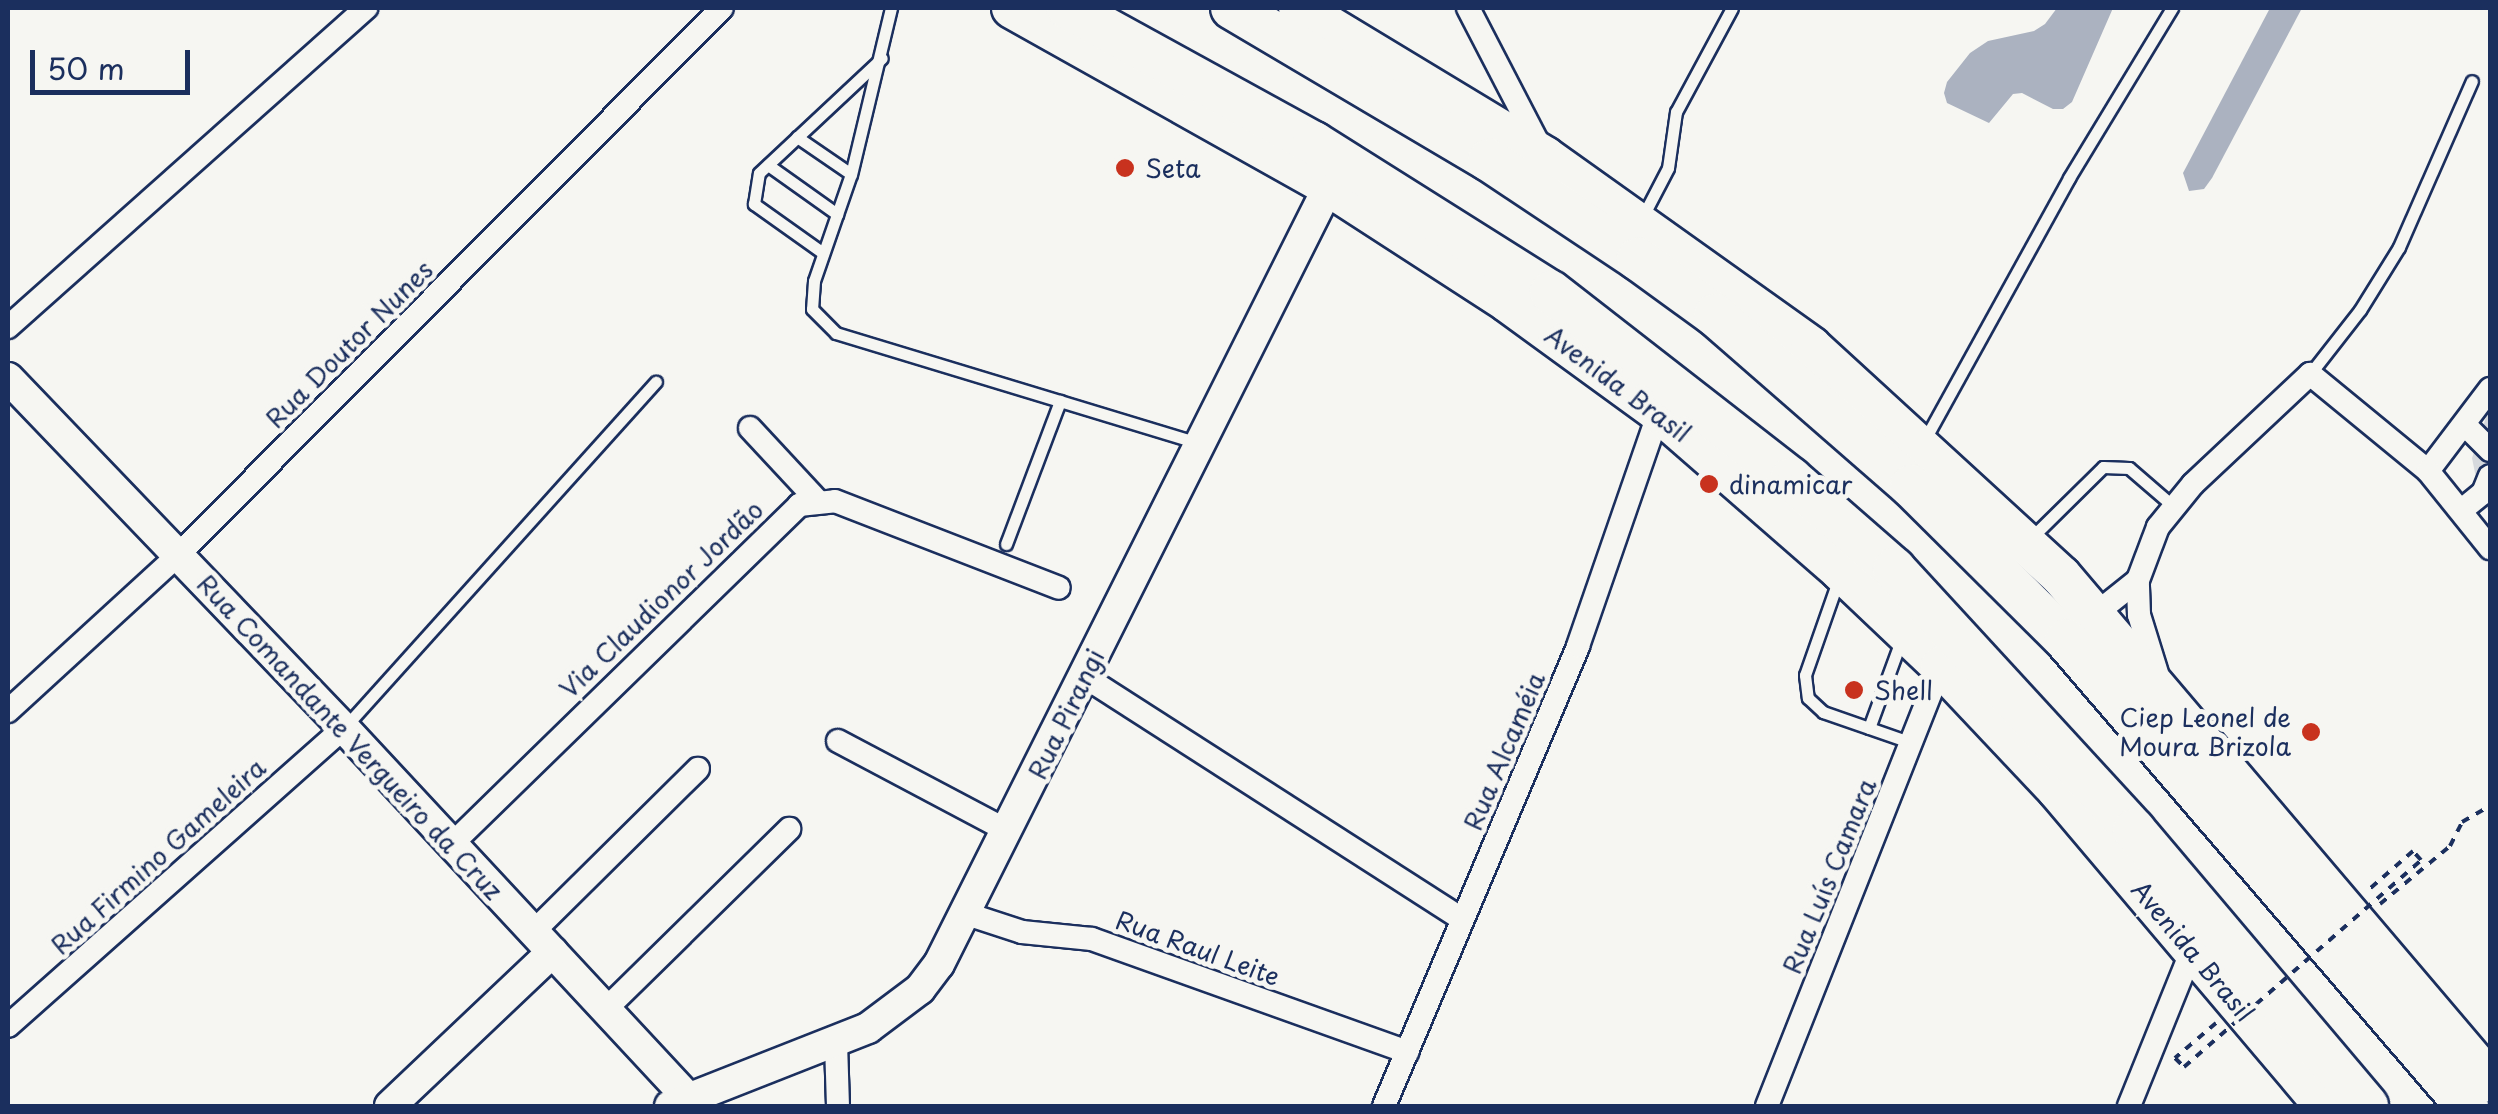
<!DOCTYPE html>
<meta charset="utf-8">
<style>
body{margin:0}
#map{position:relative;width:2498px;height:1114px;overflow:hidden;background:#f6f6f2;font-family:"Playpen Sans",sans-serif}
div>[style]{position:absolute}
[style*='--x']{left:calc(var(--x)*1px);top:calc(var(--y)*1px);width:calc(var(--w)*1px);rotate:calc(var(--a)*1deg)}
.green>*{inset:0;background:#d6d9dd}
.water>*{inset:0;background:#abb2c0}
.path>*{height:4px;margin-top:-2px;transform-origin:0;background:repeating-linear-gradient(90deg,#1b2f5e 0 8px,transparent 0 16px)}
.roads{filter:drop-shadow(2px 0 #1b2f5e) drop-shadow(-2px 0 #1b2f5e) drop-shadow(0 2px #1b2f5e) drop-shadow(0 -2px #1b2f5e)}
.service>*{height:11px;margin:-5.5px;padding:0 5.5px;transform-origin:5.5px;border-radius:5.5px;background:#f6f6f2}
.minor>*{height:22px;margin:-11px;padding:0 11px;transform-origin:11px;border-radius:11px;background:#f6f6f2}
.tertiary>*{height:30px;margin:-15px;padding:0 15px;transform-origin:15px;border-radius:15px;background:#f6f6f2}
.trunk>*{height:40px;margin:-20px;padding:0 20px;transform-origin:20px;border-radius:20px;background:#f6f6f2}
.motorway>*{height:42px;margin:-21px;padding:0 21px;transform-origin:21px;border-radius:21px;background:#f6f6f2}
.path-bridge>*{height:4px;margin-top:-2px;transform-origin:0;background:repeating-linear-gradient(90deg,#1b2f5e 0 8px,transparent 0 16px)}
.dots>*{width:28px;height:28px;translate:-50% -50%;box-sizing:border-box;border:5px solid #f6f6f2;border-radius:50%}
span{translate:-50% -50%;white-space:nowrap;text-align:center;line-height:1.15;-webkit-text-stroke:10px #f6f6f2;paint-order:stroke}
.poi-label{font-size:25px;color:#1b2f5e}
.left{translate:0 -50%;text-align:left}
.right{translate:-100% -50%;text-align:right}
.street-label{font-size:25px;color:#1b2f5e}
.frame{position:absolute;inset:0;border:10px solid #1b2f5e;pointer-events:none}
.scale{position:absolute;left:30px;top:50px;width:160px;height:45px;box-sizing:border-box;border:5px solid #1b2f5e;border-top:0;padding-left:12px;font-size:30px;line-height:35px;white-space:nowrap;color:#1b2f5e;-webkit-text-stroke:8px #f6f6f2;paint-order:stroke}
</style>
<div id="map">
<div class="green">
<div style="clip-path:polygon(2490px 406px,2490px 514px,2479px 493px,2472px 458px)"></div>
</div>
<div class="water">
<div style="clip-path:polygon(2057px 8px,2113px 8px,2072px 102px,2063px 109px,2053px 109px,2022px 93px,2013px 94px,1989px 123px,1947px 103px,1944px 93px,1947px 82px,1970px 53px,1988px 41px,2034px 31px,2045px 24px)"></div>
<div style="clip-path:polygon(2270px 8px,2302px 8px,2212px 178px,2204px 189px,2189px 191px,2183px 173px)"></div>
</div>
<div class="path">
<div style="--x:2380;--y:904;--w:91;--a:-39.6"></div>
<div style="--x:2450;--y:846;--w:27;--a:-63"></div>
<div style="--x:2462;--y:822;--w:32;--a:-30"></div>
</div>
<div class="roads">
<div class="service">
<div style="--x:891;--y:8;--w:171;--a:103.5"></div>
<div style="--x:851;--y:174;--w:113;--a:109.1"></div>
<div style="--x:814;--y:281;--w:28;--a:94"></div>
<div style="--x:812;--y:309;--w:34;--a:45"></div>
<div style="--x:836;--y:333;--w:379;--a:16.9"></div>
<div style="--x:797;--y:137;--w:65;--a:34.4"></div>
<div style="--x:768;--y:165;--w:85;--a:35.4"></div>
<div style="--x:1643;--y:216;--w:54;--a:-62.5"></div>
<div style="--x:1668;--y:168;--w:57;--a:-81.9"></div>
<div style="--x:1676;--y:112;--w:118;--a:-61.7"></div>
<div style="--x:823;--y:253;--w:85;--a:-144.6"></div>
<div style="--x:754;--y:204;--w:31;--a:-81"></div>
<div style="--x:759;--y:173;--w:168;--a:-43.1"></div>
<div style="--x:2310;--y:374;--w:81;--a:-52"></div>
<div style="--x:2360;--y:310;--w:74;--a:-58.2"></div>
<div style="--x:2399;--y:247;--w:181;--a:-66.3"></div>
<div style="--x:1925;--y:439;--w:298;--a:-61.1"></div>
<div style="--x:2069;--y:178;--w:199;--a:-58.8"></div>
<div style="--x:2031;--y:538;--w:101;--a:-44.6"></div>
<div style="--x:2103;--y:467;--w:26;--a:2"></div>
<div style="--x:2129;--y:468;--w:58;--a:40.8"></div>
<div style="--x:1006;--y:544;--w:153;--a:-69.3"></div>
<div style="--x:1839;--y:578;--w:103;--a:109.3"></div>
<div style="--x:1805;--y:675;--w:23;--a:83"></div>
<div style="--x:1808;--y:698;--w:21;--a:43"></div>
<div style="--x:1823;--y:712;--w:94;--a:19.2"></div>
<div style="--x:344;--y:728;--w:466;--a:-48"></div>
<div style="--x:1869;--y:728;--w:96;--a:-69.9"></div>
</div>
<div class="minor">
<div style="--x:1468;--y:8;--w:159;--a:62.6"></div>
<div style="--x:8;--y:327;--w:480;--a:-41.7"></div>
<div style="--x:2466;--y:426;--w:34;--a:45"></div>
<div style="--x:750;--y:428;--w:97;--a:47.1"></div>
<div style="--x:2428;--y:471;--w:103;--a:-52.9"></div>
<div style="--x:2463;--y:509;--w:26;--a:-39"></div>
<div style="--x:2483;--y:493;--w:18;--a:-68"></div>
<div style="--x:2094;--y:615;--w:56;--a:-38.5"></div>
<div style="--x:2157;--y:673;--w:61;--a:-107.2"></div>
<div style="--x:2139;--y:615;--w:35;--a:-92"></div>
<div style="--x:2138;--y:580;--w:57;--a:-69.3"></div>
<div style="--x:2158;--y:527;--w:55;--a:-50.9"></div>
<div style="--x:2193;--y:484;--w:161;--a:-43.2"></div>
<div style="--x:2310;--y:374;--w:153;--a:39.4"></div>
<div style="--x:2428;--y:471;--w:99;--a:51.2"></div>
<div style="--x:1085;--y:677;--w:448;--a:32.7"></div>
<div style="--x:8;--y:711;--w:231;--a:-42.5"></div>
<div style="--x:178;--y:555;--w:771;--a:-45.16"></div>
<div style="--x:838;--y:741;--w:192;--a:27.9"></div>
<div style="--x:451;--y:845;--w:487;--a:-44.3"></div>
<div style="--x:799;--y:505;--w:36;--a:-6"></div>
<div style="--x:835;--y:501;--w:240;--a:21.2"></div>
<div style="--x:967;--y:914;--w:58;--a:18.1"></div>
<div style="--x:1022;--y:932;--w:70;--a:5.7"></div>
<div style="--x:1092;--y:939;--w:335;--a:19.7"></div>
<div style="--x:533;--y:932;--w:232;--a:-44.7"></div>
<div style="--x:606;--y:1009;--w:257;--a:-44.5"></div>
<div style="--x:8;--y:1026;--w:449;--a:-41.6"></div>
<div style="--x:836;--y:1043;--w:63;--a:88.2"></div>
<div style="--x:1384;--y:1106;--w:499;--a:-67.1"></div>
<div style="--x:1578;--y:646;--w:248;--a:-70.9"></div>
<div style="--x:1767;--y:1106;--w:473;--a:-68.4"></div>
<div style="--x:2129;--y:1106;--w:168;--a:-68"></div>
</div>
<div class="tertiary">
<div style="--x:8;--y:378;--w:485;--a:46.2"></div>
<div style="--x:344;--y:728;--w:507;--a:47.08"></div>
<div style="--x:390;--y:1106;--w:224;--a:-43.5"></div>
<div style="--x:670;--y:1106;--w:213;--a:-21.5"></div>
<div style="--x:868;--y:1028;--w:65;--a:-36.9"></div>
<div style="--x:920;--y:989;--w:31;--a:-53"></div>
<div style="--x:939;--y:964;--w:870;--a:-63.38"></div>
</div>
<div class="trunk">
<div style="--x:1012;--y:8;--w:364;--a:29.3"></div>
<div style="--x:1329;--y:186;--w:213;--a:32.9"></div>
<div style="--x:1508;--y:302;--w:187;--a:36.1"></div>
<div style="--x:1659;--y:412;--w:242;--a:41.1"></div>
<div style="--x:1841;--y:571;--w:138;--a:43.5"></div>
<div style="--x:1941;--y:666;--w:169;--a:46.7"></div>
<div style="--x:2057;--y:789;--w:415;--a:49.8"></div>
<div style="--x:1299;--y:8;--w:288;--a:31.2"></div>
<div style="--x:1545;--y:157;--w:327;--a:35.5"></div>
<div style="--x:1811;--y:347;--w:339;--a:42.5"></div>
<div style="--x:2061;--y:576;--w:663;--a:49.65"></div>
</div>
<div class="motorway">
<div style="--x:1068;--y:8;--w:281;--a:28.8"></div>
<div style="--x:1314;--y:143;--w:280;--a:32.2"></div>
<div style="--x:1551;--y:292;--w:304;--a:37.9"></div>
<div style="--x:1791;--y:479;--w:137;--a:41.1"></div>
<div style="--x:1894;--y:569;--w:355;--a:47.4"></div>
<div style="--x:2134;--y:830;--w:361;--a:49.8"></div>
<div style="--x:1232;--y:8;--w:299;--a:30.6"></div>
<div style="--x:1489;--y:160;--w:179;--a:33.6"></div>
<div style="--x:1638;--y:259;--w:95;--a:36"></div>
<div style="--x:1715;--y:315;--w:260;--a:41.1"></div>
<div style="--x:1911;--y:486;--w:218;--a:44.8"></div>
<div style="--x:2066;--y:640;--w:615;--a:49.29"></div>
</div>
</div>
<div class="path-bridge">
<div style="--x:2216;--y:1023;--w:54;--a:139.5"></div>
<div style="--x:2175;--y:1058;--w:13;--a:45"></div>
<div style="--x:2184;--y:1067;--w:315;--a:-41.1"></div>
<div style="--x:2421;--y:860;--w:12;--a:-132"></div>
<div style="--x:2413;--y:851;--w:62;--a:138.9"></div>
</div>
<div class="dots">
<div style="left:1125px;top:168px;background:#c8321e"></div>
<div style="left:1709px;top:484px;background:#c8321e"></div>
<div style="left:1854px;top:690px;background:#c8321e"></div>
<div style="left:2311px;top:732px;background:#c8321e"></div>
</div>
<div class="poi-label">
<span class="left" style="left:1145px;top:168px">Seta</span>
<span class="left" style="left:1729px;top:484px">dinamicar</span>
<span class="left" style="left:1874px;top:690px">Shell</span>
<span class="right" style="left:2291px;top:732px">Ciep Leonel de<br>Moura Brizola</span>
</div>
<div class="street-label">
<span style="left:349px;top:344px;rotate:-45deg">Rua Doutor Nunes</span>
<span style="left:1618px;top:384px;rotate:37deg">Avenida Brasil</span>
<span style="left:661px;top:599px;rotate:-44deg">Via Claudionor Jordão</span>
<span style="left:1066px;top:714px;rotate:-64deg">Rua Pirangi</span>
<span style="left:350px;top:737px;rotate:47deg">Rua Comandante Vergueiro da Cruz</span>
<span style="left:1504px;top:751px;rotate:-67deg">Rua Alcaméia</span>
<span style="left:158px;top:856px;rotate:-42deg">Rua Firmino Gameleira</span>
<span style="left:1829px;top:876px;rotate:-68deg">Rua Luís Camara</span>
<span style="left:1198px;top:948px;rotate:20deg">Rua Raul Leite</span>
<span style="left:2193px;top:951px;rotate:50deg">Avenida Brasil</span>
</div>
<div class="frame"></div>
<div class="scale">50 m</div>
</div>
